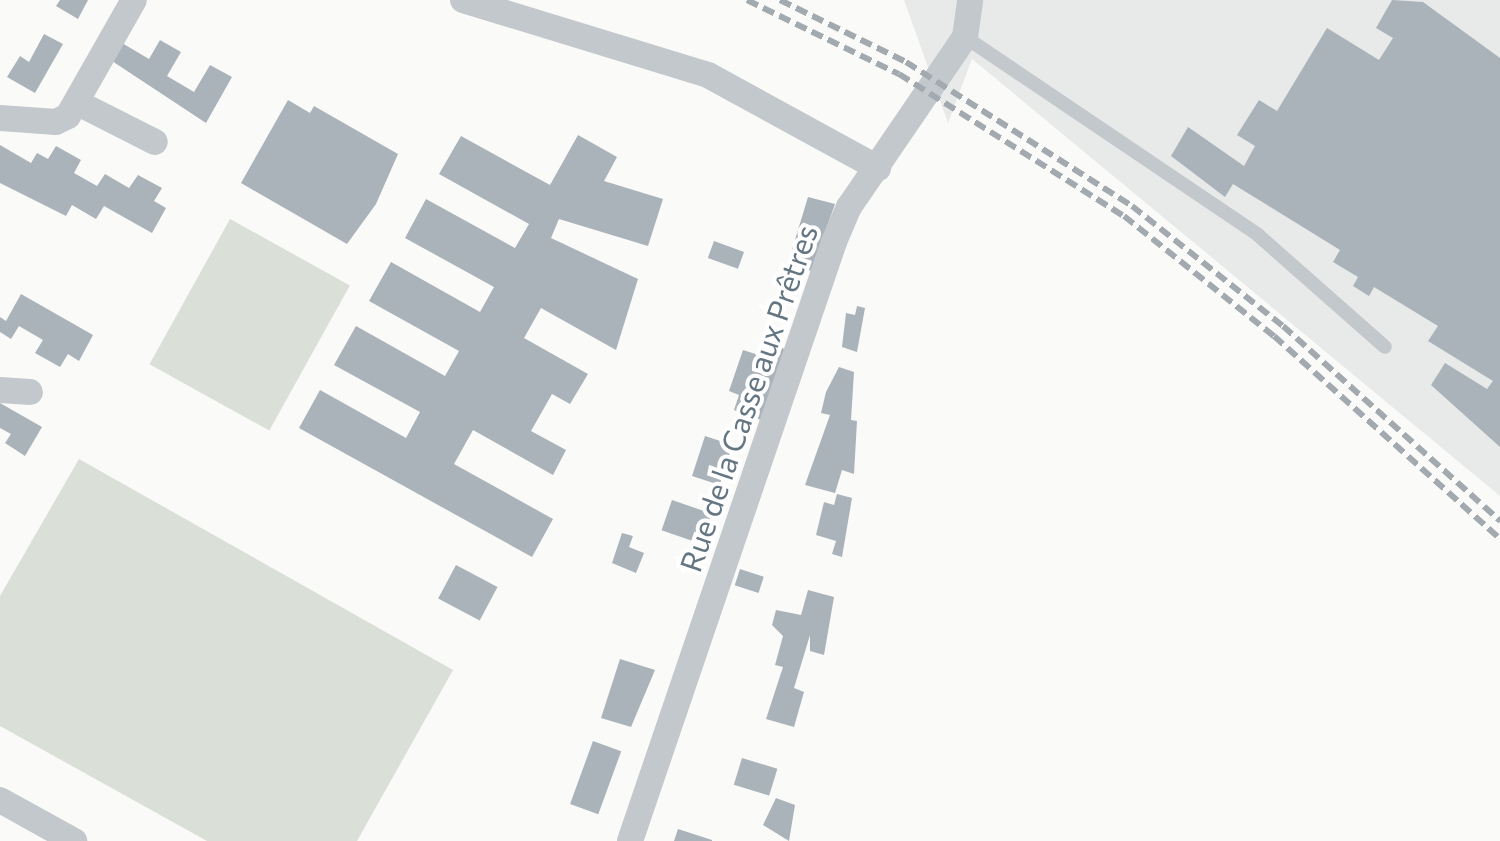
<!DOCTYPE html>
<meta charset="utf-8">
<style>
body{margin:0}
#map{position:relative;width:1500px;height:841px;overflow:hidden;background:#fafaf8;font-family:Commissioner,sans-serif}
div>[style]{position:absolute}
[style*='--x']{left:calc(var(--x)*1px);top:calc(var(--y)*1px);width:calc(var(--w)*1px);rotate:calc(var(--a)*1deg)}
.built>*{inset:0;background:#e8e9e9}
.green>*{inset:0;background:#dadfd7;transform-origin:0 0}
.building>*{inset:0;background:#aab3b9;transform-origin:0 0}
.service>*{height:14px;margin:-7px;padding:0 7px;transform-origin:7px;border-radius:7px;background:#c3c8cc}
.minor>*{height:26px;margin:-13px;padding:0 13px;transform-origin:13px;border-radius:13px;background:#c3c8cc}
.rail>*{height:6px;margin-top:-3px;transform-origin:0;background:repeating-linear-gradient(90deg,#a2aab0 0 12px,transparent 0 18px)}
span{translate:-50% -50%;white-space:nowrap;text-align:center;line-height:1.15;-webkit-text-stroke:8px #fff;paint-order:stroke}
.street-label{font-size:30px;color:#657683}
</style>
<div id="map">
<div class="built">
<div style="clip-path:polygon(904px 0,1500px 0,1500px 496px,972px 59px,948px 123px)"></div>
</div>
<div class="green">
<div style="left:230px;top:219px;width:137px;height:166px;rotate:29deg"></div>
<div style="clip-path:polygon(79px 459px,453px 670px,357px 841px,207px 841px,0 726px,0 596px)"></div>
</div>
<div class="building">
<div style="clip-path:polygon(60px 0,88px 0,78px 19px,56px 6px)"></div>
<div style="clip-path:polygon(1392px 0,1423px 2px,1500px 58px,1500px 447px,1431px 385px,1445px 363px,1487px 389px,1493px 381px,1428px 341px,1438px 326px,1374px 287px,1369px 296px,1353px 286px,1358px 277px,1333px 262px,1340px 250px,1233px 184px,1225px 197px,1171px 156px,1188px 127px,1244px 166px,1255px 146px,1237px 135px,1259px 100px,1277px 111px,1327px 28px,1379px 60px,1393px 38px,1376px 28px)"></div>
<div style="clip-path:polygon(44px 34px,63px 44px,35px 93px,7px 77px,20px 56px,29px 62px)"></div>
<div style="clip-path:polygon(160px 40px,181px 52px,167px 76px,194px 92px,210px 65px,232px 77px,206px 123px,112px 61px,122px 43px,149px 59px)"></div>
<div style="clip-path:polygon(288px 100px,310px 113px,314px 106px,398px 154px,376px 204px,347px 244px,241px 183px)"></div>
<div style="clip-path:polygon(578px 135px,617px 157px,604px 181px,663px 199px,648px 246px,559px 219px,551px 238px,638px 279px,616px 350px,541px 308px,524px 338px,588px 374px,570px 404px,552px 394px,531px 431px,566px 450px,553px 475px,473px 430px,454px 464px,553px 519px,532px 557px,299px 428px,320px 390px,406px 438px,420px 412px,334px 365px,356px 326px,445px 376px,459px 351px,369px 301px,391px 262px,480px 312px,494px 287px,405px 238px,426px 199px,515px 248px,529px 224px,439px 174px,461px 136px,550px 185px)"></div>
<div style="clip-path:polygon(0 145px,31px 163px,37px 153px,48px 159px,56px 146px,81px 160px,74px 173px,97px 186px,105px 174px,129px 188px,138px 175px,162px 188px,154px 201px,166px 208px,152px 233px,104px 206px,96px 219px,72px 205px,66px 216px,0 183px)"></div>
<div style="clip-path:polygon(808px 197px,835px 204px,811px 271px,788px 263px)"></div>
<div style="left:714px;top:241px;width:32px;height:18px;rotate:20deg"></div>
<div style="clip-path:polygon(21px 294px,93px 335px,79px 361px,68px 354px,60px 367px,35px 353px,43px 340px,19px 326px,11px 339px,0 332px,0 317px,6px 321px)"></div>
<div style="clip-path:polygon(857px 306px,865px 308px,857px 352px,842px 347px,846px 313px,855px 315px)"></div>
<div style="clip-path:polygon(776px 346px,785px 349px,761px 420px,734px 410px,739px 395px,729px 391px,743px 350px,771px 359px)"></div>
<div style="clip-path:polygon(839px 367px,854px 372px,851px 420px,857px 421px,854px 474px,842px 470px,835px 493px,805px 485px,830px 415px,821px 413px,826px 392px)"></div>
<div style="clip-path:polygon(0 403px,42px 427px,25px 456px,5px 443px,11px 434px,0 428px)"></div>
<div style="left:705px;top:436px;width:29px;height:42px;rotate:18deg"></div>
<div style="clip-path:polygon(837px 494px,852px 498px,842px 557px,832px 554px,836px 541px,816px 535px,824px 502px,834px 505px)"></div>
<div style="left:672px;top:500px;width:42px;height:32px;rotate:19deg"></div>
<div style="clip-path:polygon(622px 533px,633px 536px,629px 547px,644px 553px,636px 573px,612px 563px)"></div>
<div style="left:456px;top:565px;width:47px;height:38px;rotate:28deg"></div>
<div style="left:740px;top:569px;width:25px;height:17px;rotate:18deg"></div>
<div style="clip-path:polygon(808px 590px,834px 597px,824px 655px,810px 651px,810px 635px,794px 688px,804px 692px,794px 727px,766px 719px,783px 667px,775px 665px,783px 636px,772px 625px,776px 610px,801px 615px)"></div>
<div style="clip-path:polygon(620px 659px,655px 670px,631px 727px,601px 718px)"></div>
<div style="left:593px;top:741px;width:30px;height:67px;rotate:20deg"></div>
<div style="left:742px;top:758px;width:37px;height:28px;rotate:17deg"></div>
<div style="clip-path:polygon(776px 798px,795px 805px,789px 841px,763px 825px)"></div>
<div style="clip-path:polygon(678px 829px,712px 840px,712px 841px,674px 841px)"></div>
</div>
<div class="service">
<div style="--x:965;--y:37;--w:354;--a:34"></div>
<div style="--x:1258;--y:235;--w:169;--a:41.4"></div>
</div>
<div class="minor">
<div style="--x:463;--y:0;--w:256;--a:17"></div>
<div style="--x:708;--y:75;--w:194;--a:28.7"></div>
<div style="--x:78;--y:103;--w:86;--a:26.9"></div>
<div style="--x:0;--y:118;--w:56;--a:4.1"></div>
<div style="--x:56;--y:122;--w:13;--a:-27"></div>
<div style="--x:68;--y:116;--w:133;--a:-60.4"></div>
<div style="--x:0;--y:390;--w:30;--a:4"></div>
<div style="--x:0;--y:800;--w:85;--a:29"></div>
<div style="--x:630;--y:841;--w:633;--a:-71.19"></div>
<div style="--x:834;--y:242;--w:38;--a:-67"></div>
<div style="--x:849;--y:207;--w:206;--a:-55.7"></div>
<div style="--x:965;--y:37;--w:37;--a:-82"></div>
</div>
<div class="rail">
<div style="--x:747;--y:0;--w:169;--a:26"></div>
<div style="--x:899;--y:74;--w:266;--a:32.3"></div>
<div style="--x:1124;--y:216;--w:192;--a:38.7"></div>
<div style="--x:1274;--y:336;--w:304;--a:41.9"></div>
<div style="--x:780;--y:0;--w:140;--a:26.2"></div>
<div style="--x:906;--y:62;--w:268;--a:32.5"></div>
<div style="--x:1132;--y:206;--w:193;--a:38.5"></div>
<div style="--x:1283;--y:326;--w:292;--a:41.9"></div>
</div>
<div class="street-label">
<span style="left:748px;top:398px;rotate:-71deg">Rue de la Casse aux Prêtres</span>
</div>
</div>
